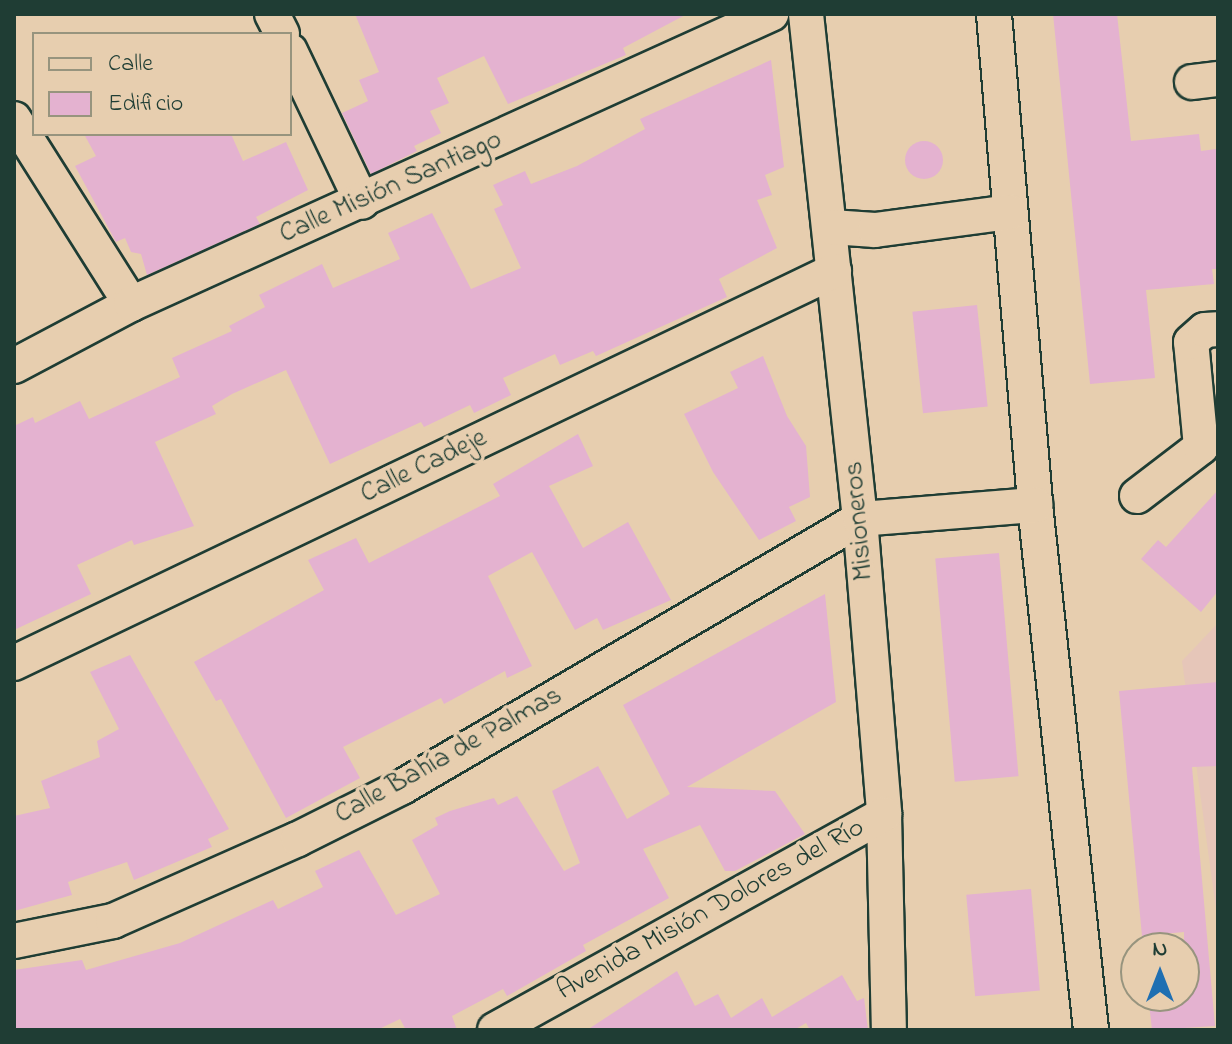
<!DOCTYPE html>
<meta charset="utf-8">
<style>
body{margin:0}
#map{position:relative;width:1232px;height:1044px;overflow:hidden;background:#e7ceaf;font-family:"Indie Flower",sans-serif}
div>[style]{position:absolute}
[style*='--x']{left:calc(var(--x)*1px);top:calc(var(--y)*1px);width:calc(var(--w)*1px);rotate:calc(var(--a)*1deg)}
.built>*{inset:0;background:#e6c6b9}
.building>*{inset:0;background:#e4b2d0;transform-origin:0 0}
.round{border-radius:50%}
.roads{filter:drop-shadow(2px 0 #1f3d34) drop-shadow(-2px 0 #1f3d34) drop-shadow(0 2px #1f3d34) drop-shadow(0 -2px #1f3d34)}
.minor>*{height:34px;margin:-17px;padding:0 17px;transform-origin:17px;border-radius:17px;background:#e7ceaf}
span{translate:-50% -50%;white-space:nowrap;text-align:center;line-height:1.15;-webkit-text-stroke:7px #e7ceaf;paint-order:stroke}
.street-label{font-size:28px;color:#1f3d34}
.frame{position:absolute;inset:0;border:16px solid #1f3d34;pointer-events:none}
.legend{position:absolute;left:32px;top:32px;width:260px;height:104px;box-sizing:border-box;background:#e7ceaf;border:2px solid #97947e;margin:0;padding:10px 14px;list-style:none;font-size:24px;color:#1f3d34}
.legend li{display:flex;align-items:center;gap:16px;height:40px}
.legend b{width:40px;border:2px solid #97947e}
.north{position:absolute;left:1120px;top:932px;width:80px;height:80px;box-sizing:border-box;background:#e7ceaf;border:2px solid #97947e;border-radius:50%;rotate:0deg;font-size:22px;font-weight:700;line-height:32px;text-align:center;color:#1f3d34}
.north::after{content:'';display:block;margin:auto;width:28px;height:36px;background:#1f6fb2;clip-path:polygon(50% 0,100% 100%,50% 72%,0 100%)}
</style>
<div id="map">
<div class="built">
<div style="clip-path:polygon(1218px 623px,1218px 924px,1182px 661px)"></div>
</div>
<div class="building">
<div style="clip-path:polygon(355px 14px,687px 14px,623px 48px,626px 55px,508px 104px,484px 56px,437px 78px,449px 103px,430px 111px,441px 133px,414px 146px,417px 151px,371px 174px,342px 113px,368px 101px,359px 80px,379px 72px)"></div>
<div style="clip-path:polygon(1053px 14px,1117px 14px,1131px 141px,1199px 134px,1201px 151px,1216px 149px,1218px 269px,1212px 269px,1214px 284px,1146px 290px,1155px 378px,1090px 384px)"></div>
<div style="clip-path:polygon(771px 60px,784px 167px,765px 175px,772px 195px,757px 200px,777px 248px,719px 279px,727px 297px,596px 356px,593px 351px,560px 365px,555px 354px,503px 378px,511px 395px,474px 413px,470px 405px,424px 427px,421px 422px,330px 464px,286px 370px,232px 394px,212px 406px,216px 414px,155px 442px,194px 526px,134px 545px,132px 540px,77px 565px,91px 594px,14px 630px,14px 426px,33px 417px,35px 423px,80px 401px,89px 419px,180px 377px,172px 358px,232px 331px,229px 326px,265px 307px,259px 295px,322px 264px,333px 288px,400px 259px,388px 233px,432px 213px,471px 289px,521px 268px,494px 209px,503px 205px,493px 185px,525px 171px,531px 184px,577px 166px,645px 129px,640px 119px)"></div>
<div style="clip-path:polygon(84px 134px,231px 134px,243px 161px,286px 142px,308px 190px,256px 217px,260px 224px,147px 275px,141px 254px,131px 252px,125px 238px,116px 242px,75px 166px,96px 156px)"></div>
<div class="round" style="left:905px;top:141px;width:38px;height:38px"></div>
<div style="left:977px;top:305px;width:102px;height:65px;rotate:84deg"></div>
<div style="clip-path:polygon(763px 356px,787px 416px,806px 446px,810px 497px,789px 507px,796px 521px,759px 540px,713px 472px,684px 414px,738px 388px,730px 372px)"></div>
<div style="clip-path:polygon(578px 434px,593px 466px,549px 486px,583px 548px,628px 522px,671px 600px,603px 630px,597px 618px,575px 630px,532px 552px,488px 576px,532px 666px,507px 678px,505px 671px,444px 704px,441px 698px,343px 747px,360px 778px,286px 818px,221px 699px,216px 701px,194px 662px,324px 590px,308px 560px,356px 538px,369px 563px,500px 496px,493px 484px)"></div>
<div style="clip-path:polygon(1218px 490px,1218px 591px,1201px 612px,1141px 559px,1158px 540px,1166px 547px)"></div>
<div style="left:999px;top:553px;width:224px;height:64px;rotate:85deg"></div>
<div style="clip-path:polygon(825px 594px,836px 702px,687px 787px,775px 791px,805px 834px,735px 871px,725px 871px,700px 825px,643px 849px,669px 898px,583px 945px,586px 951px,507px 996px,503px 989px,452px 1016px,457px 1030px,406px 1030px,400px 1019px,377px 1030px,14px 1030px,14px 970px,82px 960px,86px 970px,180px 943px,273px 900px,278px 909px,323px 887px,315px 871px,359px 850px,396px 915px,440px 894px,412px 840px,438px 825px,435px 818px,450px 811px,494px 798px,498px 805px,517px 796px,564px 871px,580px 863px,552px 791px,598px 766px,627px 819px,670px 794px,623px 705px)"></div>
<div style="clip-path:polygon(130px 655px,229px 829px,208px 839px,212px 847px,134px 880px,127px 862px,68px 882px,72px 895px,14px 911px,14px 816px,50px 808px,41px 781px,100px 757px,97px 741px,119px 729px,90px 672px)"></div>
<div style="clip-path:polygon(1218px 682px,1218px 766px,1192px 767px,1215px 1026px,1152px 1030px,1149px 1003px,1184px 1000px,1184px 932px,1142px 936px,1119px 691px)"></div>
<div style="left:1031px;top:889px;width:102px;height:65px;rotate:85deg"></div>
<div style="clip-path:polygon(677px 971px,695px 1006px,718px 994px,731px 1018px,762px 998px,772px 1017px,842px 975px,857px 1001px,864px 998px,868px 1030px,810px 1030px,806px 1023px,794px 1030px,587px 1030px)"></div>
</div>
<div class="roads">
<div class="minor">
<div style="--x:272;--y:14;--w:22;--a:63"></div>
<div style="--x:806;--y:14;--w:508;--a:83.9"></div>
<div style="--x:860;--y:519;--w:296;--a:85.3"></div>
<div style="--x:884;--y:814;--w:216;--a:88.7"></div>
<div style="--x:994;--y:14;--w:493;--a:85.2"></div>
<div style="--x:1035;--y:505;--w:528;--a:83.91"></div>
<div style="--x:290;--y:51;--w:167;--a:64.5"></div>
<div style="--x:1192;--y:82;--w:26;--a:-7"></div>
<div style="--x:14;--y:119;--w:219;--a:57.7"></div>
<div style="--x:831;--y:227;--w:44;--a:3.9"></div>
<div style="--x:875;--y:230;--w:136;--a:-7.6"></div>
<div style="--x:14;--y:366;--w:132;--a:-27.9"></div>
<div style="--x:131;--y:304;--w:703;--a:-24.38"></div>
<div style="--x:1137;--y:496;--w:81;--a:-37.4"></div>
<div style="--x:1201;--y:447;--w:105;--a:-95.4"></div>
<div style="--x:1191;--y:342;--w:18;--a:-41"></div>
<div style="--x:1205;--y:330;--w:13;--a:-4"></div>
<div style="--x:14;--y:663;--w:909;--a:-25.55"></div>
<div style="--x:14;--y:941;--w:101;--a:-11.4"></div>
<div style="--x:113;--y:921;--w:202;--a:-23.9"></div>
<div style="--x:298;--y:839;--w:116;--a:-26.6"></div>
<div style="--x:402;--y:787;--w:531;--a:-30.33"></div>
<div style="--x:860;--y:519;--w:176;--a:-4.6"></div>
<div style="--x:495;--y:1030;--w:445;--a:-29"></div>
</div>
</div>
<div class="street-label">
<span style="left:391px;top:188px;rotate:-24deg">Calle Misión Santiago</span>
<span style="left:424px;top:467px;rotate:-26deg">Calle Cadeje</span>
<span style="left:860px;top:521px;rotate:-95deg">Misioneros</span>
<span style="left:449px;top:756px;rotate:-29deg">Calle Bahía de Palmas</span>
<span style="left:711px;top:910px;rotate:-29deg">Avenida Misión Dolores del Río</span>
</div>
<div class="frame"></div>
<ul class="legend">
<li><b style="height:10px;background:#e7ceaf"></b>Calle</li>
<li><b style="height:22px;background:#e4b2d0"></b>Edificio</li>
</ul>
<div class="north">N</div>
</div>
